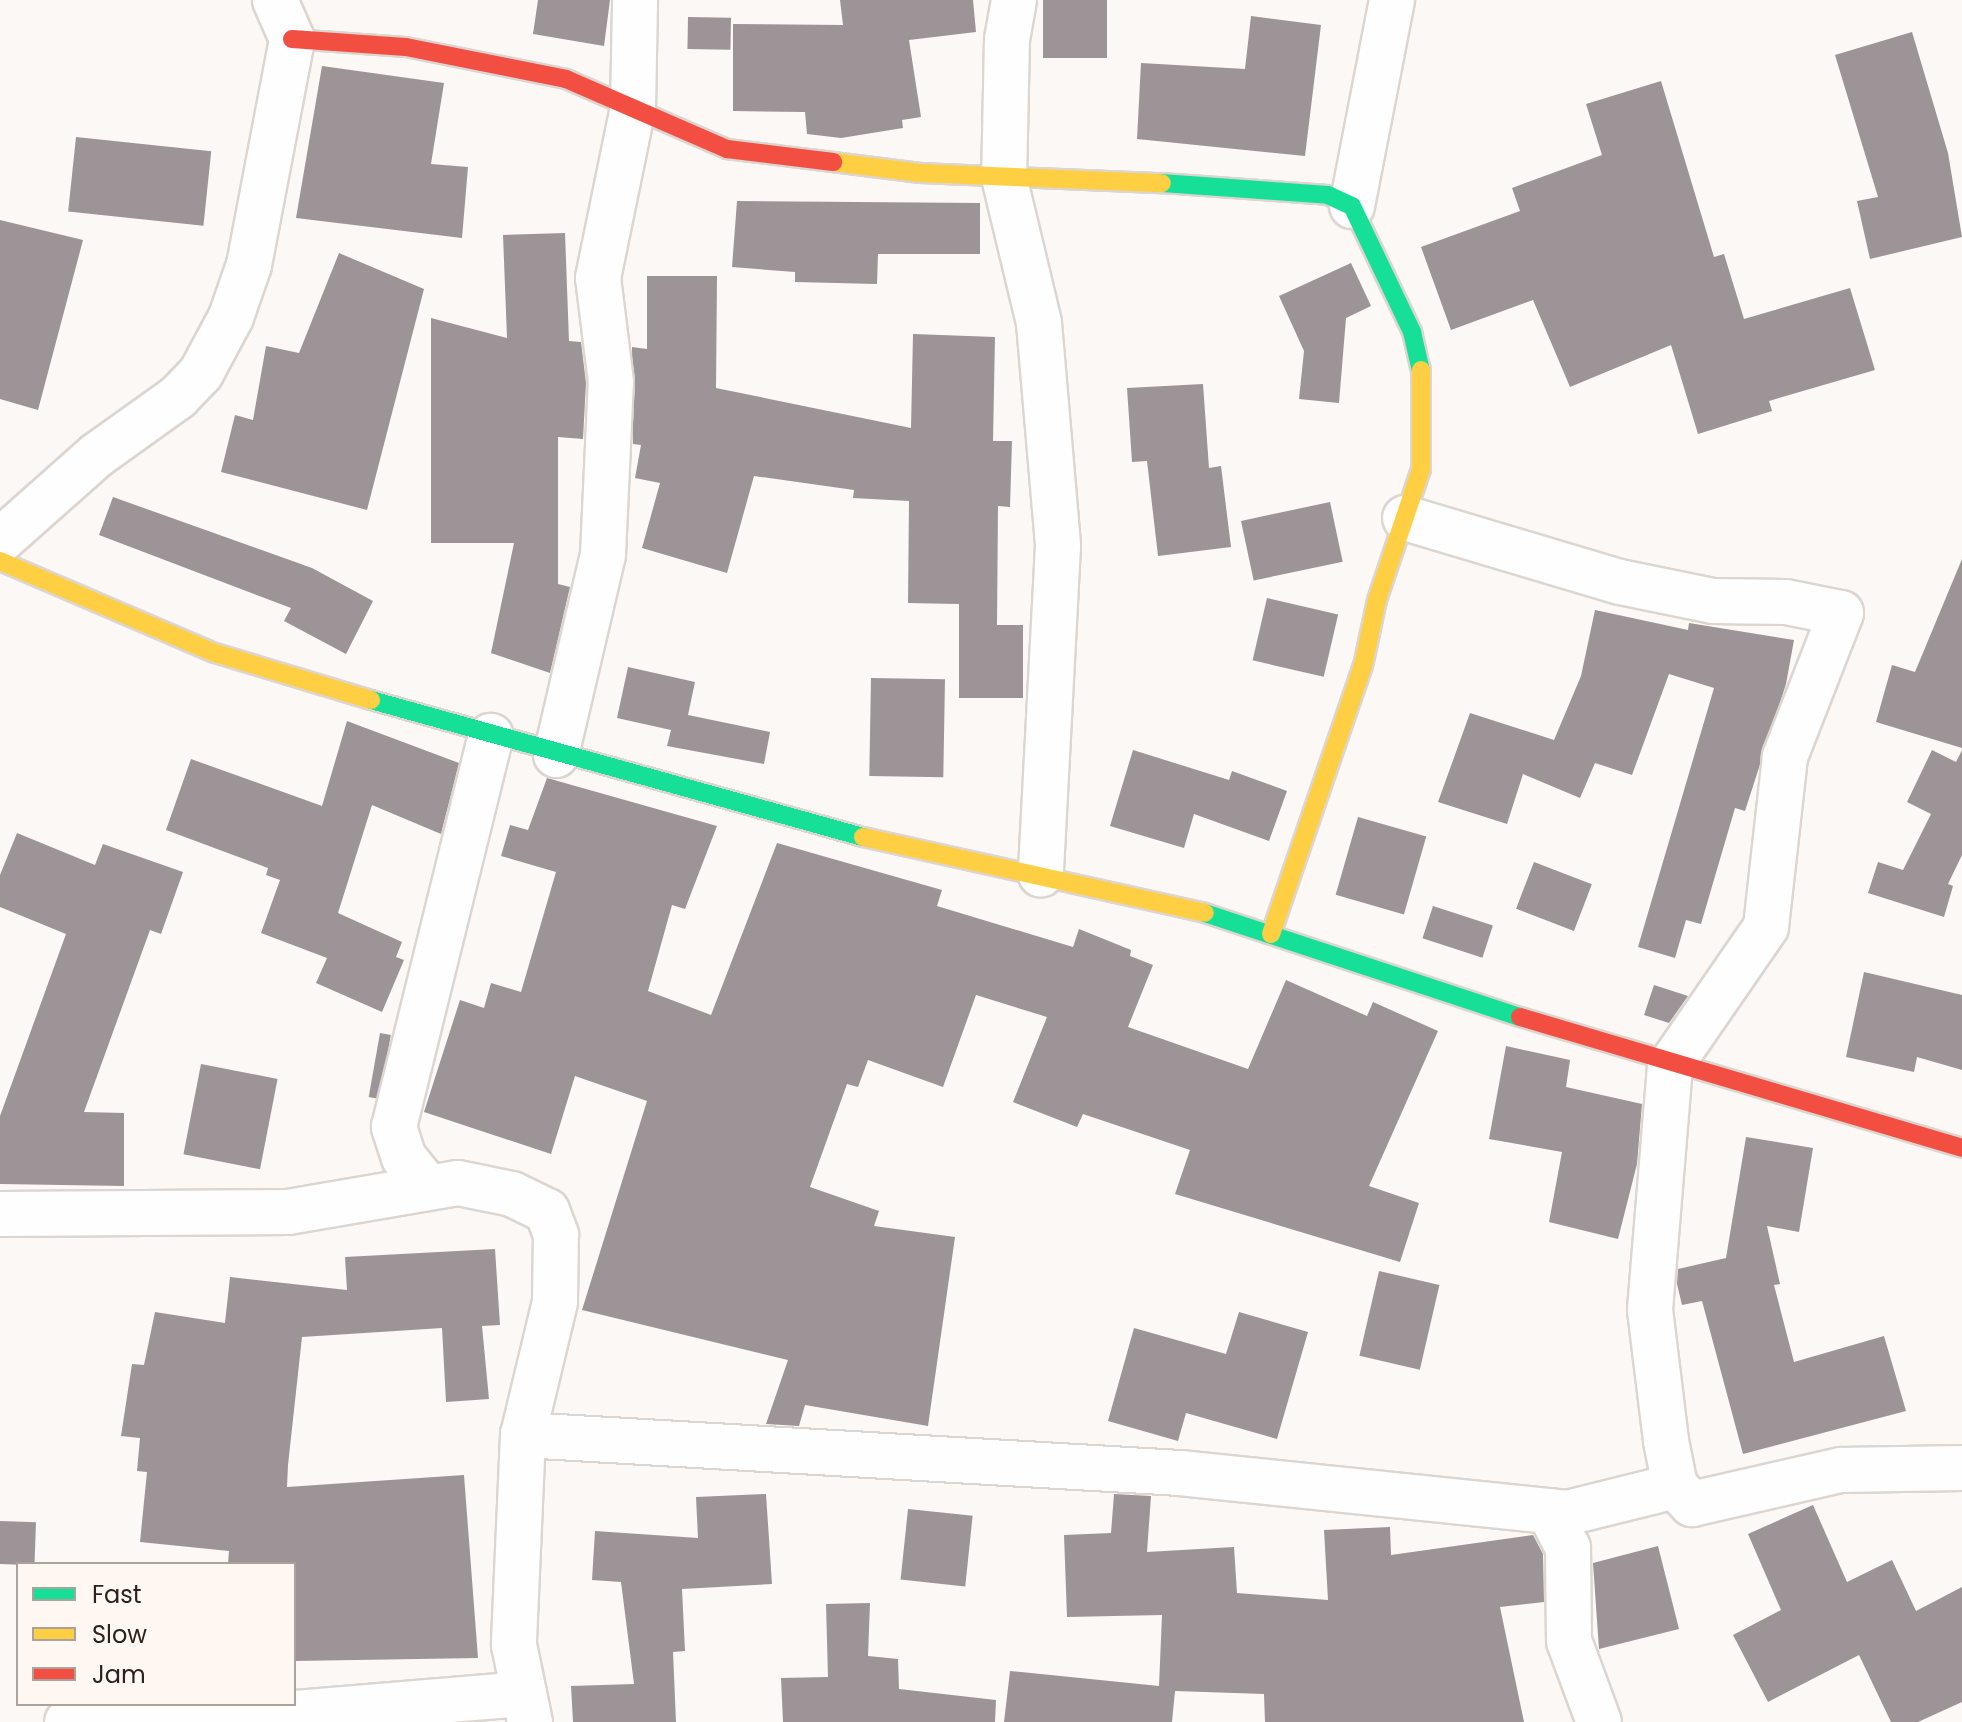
<!DOCTYPE html>
<style>
body{margin:0}
#map{position:relative;width:1962px;height:1722px;overflow:hidden;background:#fbf8f5;font-family:Poppins,sans-serif}
div>[style]{position:absolute}
[style*='--x']{left:calc(var(--x)*1px);top:calc(var(--y)*1px);width:calc(var(--w)*1px);rotate:calc(var(--a)*1deg)}
.building>*{inset:0;background:#9c9496;transform-origin:0 0}
.roads{filter:drop-shadow(2px 0 #ddd5cf) drop-shadow(-2px 0 #ddd5cf) drop-shadow(0 2px #ddd5cf) drop-shadow(0 -2px #ddd5cf)}
.street>*{height:44px;margin:-22px;padding:0 22px;transform-origin:22px;border-radius:22px;background:#fefefe}
.fast>*{height:18px;margin:-9px;padding:0 9px;transform-origin:9px;border-radius:9px;background:#16e098}
.slow>*{height:18px;margin:-9px;padding:0 9px;transform-origin:9px;border-radius:9px;background:#ffcf43}
.jam>*{height:18px;margin:-9px;padding:0 9px;transform-origin:9px;border-radius:9px;background:#f24e42}
span{translate:-50% -50%;white-space:nowrap;text-align:center;line-height:1.15;-webkit-text-stroke:8px #fef7f2;paint-order:stroke}
.legend{position:absolute;left:16px;top:1562px;width:280px;height:144px;box-sizing:border-box;background:#fef7f2;border:2px solid #aba29b;margin:0;padding:10px 14px;list-style:none;font-size:24px;color:#2e2219}
.legend li{display:flex;align-items:center;gap:16px;height:40px}
.legend b{width:40px;border:2px solid #aba29b}
</style>
<div id="map">
<div class="building">
<div style="clip-path:polygon(538px 0,610px 0,604px 46px,533px 34px)"></div>
<div style="clip-path:polygon(840px 0,973px 0,976px 32px,909px 40px,921px 117px,902px 120px,903px 128px,841px 138px,807px 134px,805px 112px,733px 111px,733px 24px,843px 25px)"></div>
<div style="left:1043px;top:0;width:64px;height:58px"></div>
<div style="clip-path:polygon(1251px 16px,1321px 25px,1305px 156px,1137px 139px,1141px 63px,1245px 69px)"></div>
<div style="left:688px;top:17px;width:43px;height:32px;rotate:1deg"></div>
<div style="clip-path:polygon(1912px 32px,1948px 153px,1962px 237px,1870px 259px,1857px 201px,1878px 197px,1835px 55px)"></div>
<div style="clip-path:polygon(322px 66px,444px 83px,431px 164px,468px 167px,462px 238px,296px 218px)"></div>
<div style="clip-path:polygon(1661px 81px,1714px 257px,1724px 254px,1744px 319px,1850px 288px,1875px 370px,1769px 401px,1772px 411px,1698px 434px,1671px 345px,1570px 387px,1533px 300px,1451px 330px,1421px 247px,1520px 211px,1512px 188px,1602px 155px,1586px 104px)"></div>
<div style="left:76px;top:137px;width:136px;height:75px;rotate:6deg"></div>
<div style="clip-path:polygon(737px 201px,980px 203px,980px 254px,878px 254px,877px 284px,795px 282px,795px 272px,732px 267px)"></div>
<div style="clip-path:polygon(0 220px,83px 240px,38px 410px,0 399px)"></div>
<div style="clip-path:polygon(565px 233px,569px 341px,581px 342px,586px 383px,583px 439px,558px 437px,558px 584px,570px 587px,550px 673px,491px 653px,514px 543px,431px 543px,431px 318px,507px 338px,503px 235px)"></div>
<div style="clip-path:polygon(339px 253px,424px 289px,367px 510px,221px 472px,235px 415px,253px 420px,266px 346px,299px 353px)"></div>
<div style="clip-path:polygon(1351px 263px,1371px 306px,1346px 318px,1339px 403px,1299px 399px,1304px 351px,1279px 296px)"></div>
<div style="clip-path:polygon(647px 276px,717px 276px,716px 388px,911px 428px,913px 334px,995px 337px,993px 441px,1012px 441px,1010px 507px,998px 506px,997px 625px,1023px 625px,1023px 698px,959px 698px,959px 604px,908px 603px,909px 501px,853px 498px,854px 490px,754px 476px,727px 573px,642px 548px,660px 483px,635px 478px,641px 445px,633px 444px,632px 347px,647px 349px)"></div>
<div style="clip-path:polygon(1203px 384px,1209px 468px,1221px 466px,1231px 547px,1158px 556px,1147px 461px,1132px 462px,1127px 388px)"></div>
<div style="clip-path:polygon(113px 497px,312px 568px,373px 601px,346px 654px,284px 621px,291px 608px,99px 535px)"></div>
<div style="left:1330px;top:502px;width:61px;height:91px;rotate:78deg"></div>
<div style="clip-path:polygon(1962px 559px,1962px 748px,1876px 722px,1892px 665px,1915px 672px)"></div>
<div style="left:1267px;top:598px;width:73px;height:64px;rotate:13deg"></div>
<div style="clip-path:polygon(1595px 610px,1688px 630px,1689px 623px,1794px 640px,1786px 684px,1745px 811px,1735px 808px,1701px 924px,1686px 920px,1675px 958px,1638px 947px,1714px 688px,1669px 674px,1632px 775px,1595px 763px,1580px 798px,1523px 774px,1507px 824px,1438px 802px,1470px 713px,1554px 740px,1581px 676px)"></div>
<div style="clip-path:polygon(628px 667px,695px 682px,688px 715px,770px 732px,764px 764px,667px 746px,671px 730px,617px 718px)"></div>
<div style="left:871px;top:678px;width:74px;height:98px;rotate:1deg"></div>
<div style="clip-path:polygon(347px 721px,459px 763px,441px 834px,372px 805px,338px 913px,402px 942px,396px 957px,404px 960px,382px 1012px,316px 983px,327px 958px,261px 933px,280px 880px,266px 875px,268px 868px,166px 830px,191px 759px,322px 806px)"></div>
<div style="clip-path:polygon(1133px 750px,1229px 780px,1232px 771px,1287px 791px,1269px 841px,1194px 814px,1184px 848px,1110px 826px)"></div>
<div style="clip-path:polygon(1932px 750px,1956px 762px,1962px 750px,1962px 855px,1948px 884px,1953px 886px,1944px 917px,1868px 893px,1878px 862px,1903px 870px,1931px 814px,1907px 802px)"></div>
<div style="clip-path:polygon(547px 778px,717px 826px,685px 909px,672px 905px,648px 991px,711px 1015px,777px 843px,942px 890px,937px 906px,1073px 947px,1079px 929px,1131px 950px,1130px 956px,1153px 965px,1128px 1027px,1248px 1069px,1286px 980px,1367px 1016px,1373px 1002px,1438px 1031px,1369px 1186px,1419px 1203px,1400px 1262px,1175px 1194px,1190px 1150px,1083px 1114px,1077px 1127px,1013px 1102px,1047px 1017px,976px 995px,943px 1087px,868px 1060px,858px 1087px,847px 1084px,810px 1187px,879px 1211px,874px 1226px,955px 1237px,928px 1426px,805px 1405px,799px 1426px,766px 1424px,788px 1360px,582px 1310px,647px 1101px,575px 1076px,551px 1154px,424px 1112px,460px 1000px,484px 1008px,491px 983px,521px 992px,556px 872px,501px 856px,510px 825px,528px 830px)"></div>
<div style="left:1358px;top:817px;width:71px;height:81px;rotate:16deg"></div>
<div style="clip-path:polygon(17px 833px,95px 865px,103px 844px,183px 872px,161px 934px,150px 930px,84px 1112px,124px 1113px,124px 1186px,0 1184px,0 1116px,66px 934px,0 907px,0 875px)"></div>
<div style="left:1534px;top:862px;width:62px;height:50px;rotate:21deg"></div>
<div style="left:1433px;top:906px;width:63px;height:34px;rotate:18deg"></div>
<div style="clip-path:polygon(1864px 972px,1962px 995px,1962px 1070px,1917px 1057px,1914px 1072px,1846px 1057px)"></div>
<div style="clip-path:polygon(1654px 985px,1688px 996px,1669px 1023px,1644px 1015px)"></div>
<div style="left:380px;top:1033px;width:11px;height:65px;rotate:10deg"></div>
<div style="clip-path:polygon(1506px 1046px,1570px 1060px,1566px 1087px,1642px 1104px,1637px 1164px,1618px 1239px,1549px 1222px,1562px 1152px,1489px 1139px)"></div>
<div style="left:201px;top:1064px;width:78px;height:92px;rotate:11deg"></div>
<div style="clip-path:polygon(1746px 1137px,1813px 1148px,1799px 1232px,1767px 1226px,1780px 1284px,1774px 1285px,1794px 1362px,1884px 1336px,1906px 1411px,1743px 1454px,1702px 1301px,1682px 1305px,1677px 1284px,1678px 1269px,1726px 1258px)"></div>
<div style="clip-path:polygon(495px 1249px,500px 1325px,482px 1326px,489px 1399px,446px 1402px,442px 1328px,302px 1337px,288px 1465px,287px 1487px,464px 1475px,478px 1658px,294px 1661px,294px 1564px,228px 1564px,229px 1551px,140px 1542px,147px 1472px,137px 1471px,140px 1438px,121px 1436px,132px 1364px,144px 1365px,155px 1312px,225px 1323px,230px 1277px,347px 1290px,345px 1257px)"></div>
<div style="left:1379px;top:1271px;width:62px;height:87px;rotate:13deg"></div>
<div style="clip-path:polygon(1239px 1312px,1308px 1332px,1277px 1439px,1186px 1413px,1178px 1441px,1108px 1421px,1134px 1328px,1226px 1354px)"></div>
<div style="clip-path:polygon(766px 1494px,772px 1584px,682px 1589px,685px 1651px,673px 1652px,676px 1722px,573px 1722px,571px 1686px,634px 1684px,621px 1582px,592px 1580px,595px 1531px,698px 1538px,696px 1497px)"></div>
<div style="clip-path:polygon(1114px 1494px,1151px 1496px,1147px 1552px,1234px 1547px,1237px 1593px,1328px 1600px,1324px 1530px,1390px 1527px,1391px 1555px,1533px 1535px,1543px 1554px,1544px 1602px,1500px 1607px,1524px 1722px,1265px 1722px,1264px 1694px,1175px 1691px,1172px 1722px,1004px 1722px,1010px 1671px,1159px 1686px,1162px 1615px,1067px 1617px,1064px 1535px,1111px 1533px)"></div>
<div style="clip-path:polygon(1813px 1505px,1847px 1582px,1892px 1560px,1916px 1611px,1962px 1587px,1962px 1702px,1918px 1722px,1891px 1722px,1859px 1655px,1768px 1702px,1733px 1635px,1781px 1610px,1748px 1534px)"></div>
<div style="left:908px;top:1509px;width:65px;height:71px;rotate:6deg"></div>
<div style="left:0;top:1521px;width:36px;height:43px;rotate:2deg"></div>
<div style="clip-path:polygon(1658px 1546px,1679px 1629px,1599px 1649px,1593px 1563px)"></div>
<div style="clip-path:polygon(870px 1603px,868px 1656px,898px 1659px,899px 1689px,996px 1700px,995px 1722px,783px 1722px,781px 1678px,828px 1677px,826px 1604px)"></div>
</div>
<div class="roads">
<div class="street">
<div style="--x:1014;--y:0;--w:40;--a:100"></div>
<div style="--x:1007;--y:39;--w:138;--a:91.2"></div>
<div style="--x:1004;--y:177;--w:150;--a:76.5"></div>
<div style="--x:1039;--y:323;--w:224;--a:85.1"></div>
<div style="--x:1058;--y:546;--w:329;--a:93"></div>
<div style="--x:1352;--y:206;--w:210;--a:-79"></div>
<div style="--x:1405;--y:518;--w:224;--a:16.6"></div>
<div style="--x:1620;--y:582;--w:95;--a:11.5"></div>
<div style="--x:1713;--y:601;--w:73;--a:0.8"></div>
<div style="--x:1786;--y:602;--w:56;--a:11.3"></div>
<div style="--x:1841;--y:613;--w:155;--a:111.3"></div>
<div style="--x:1785;--y:757;--w:171;--a:96.4"></div>
<div style="--x:1766;--y:927;--w:169;--a:124.6"></div>
<div style="--x:1670;--y:1066;--w:245;--a:94.7"></div>
<div style="--x:1650;--y:1310;--w:132;--a:83"></div>
<div style="--x:1666;--y:1441;--w:46;--a:78.7"></div>
<div style="--x:1675;--y:1486;--w:25;--a:47"></div>
<div style="--x:1692;--y:1504;--w:153;--a:-12.9"></div>
<div style="--x:1841;--y:1470;--w:121;--a:-0.9"></div>
<div style="--x:0;--y:541;--w:130;--a:-41.6"></div>
<div style="--x:97;--y:455;--w:100;--a:-35.6"></div>
<div style="--x:178;--y:397;--w:33;--a:-46"></div>
<div style="--x:201;--y:373;--w:64;--a:-61.8"></div>
<div style="--x:231;--y:317;--w:55;--a:-70.9"></div>
<div style="--x:249;--y:265;--w:230;--a:-79.2"></div>
<div style="--x:292;--y:39;--w:43;--a:-113.6"></div>
<div style="--x:556;--y:755;--w:205;--a:-76.8"></div>
<div style="--x:603;--y:555;--w:173;--a:-87.4"></div>
<div style="--x:611;--y:382;--w:105;--a:-97.1"></div>
<div style="--x:598;--y:278;--w:174;--a:-78.4"></div>
<div style="--x:633;--y:108;--w:108;--a:-88.9"></div>
<div style="--x:427;--y:1186;--w:36;--a:-129"></div>
<div style="--x:404;--y:1158;--w:33;--a:-108"></div>
<div style="--x:394;--y:1127;--w:403;--a:-76.1"></div>
<div style="--x:0;--y:1214;--w:288;--a:-0.4"></div>
<div style="--x:288;--y:1212;--w:172;--a:-9.7"></div>
<div style="--x:458;--y:1183;--w:55;--a:11.5"></div>
<div style="--x:512;--y:1194;--w:39;--a:26"></div>
<div style="--x:547;--y:1211;--w:26;--a:69"></div>
<div style="--x:556;--y:1235;--w:67;--a:90.9"></div>
<div style="--x:555;--y:1302;--w:137;--a:103.5"></div>
<div style="--x:523;--y:1435;--w:210;--a:92.5"></div>
<div style="--x:514;--y:1645;--w:79;--a:78.3"></div>
<div style="--x:523;--y:1435;--w:658;--a:3.31"></div>
<div style="--x:1180;--y:1473;--w:389;--a:5.9"></div>
<div style="--x:1567;--y:1513;--w:111;--a:-14"></div>
<div style="--x:1549;--y:1511;--w:42;--a:62.8"></div>
<div style="--x:1568;--y:1548;--w:93;--a:89.4"></div>
<div style="--x:1569;--y:1641;--w:86;--a:69.7"></div>
<div style="--x:67;--y:1722;--w:55;--a:-7.3"></div>
<div style="--x:122;--y:1715;--w:138;--a:0.4"></div>
<div style="--x:260;--y:1716;--w:265;--a:-4.8"></div>
</div>
<div class="fast">
<div style="--x:1162;--y:183;--w:166;--a:4.1"></div>
<div style="--x:1328;--y:195;--w:26;--a:25"></div>
<div style="--x:1352;--y:206;--w:140;--a:64.5"></div>
<div style="--x:1412;--y:332;--w:39;--a:77"></div>
<div style="--x:371;--y:700;--w:511;--a:15.56"></div>
<div style="--x:1205;--y:913;--w:332;--a:18.3"></div>
</div>
<div class="slow">
<div style="--x:833;--y:162;--w:88;--a:7.2"></div>
<div style="--x:920;--y:173;--w:242;--a:2.4"></div>
<div style="--x:0;--y:561;--w:234;--a:23.2"></div>
<div style="--x:215;--y:653;--w:163;--a:16.8"></div>
<div style="--x:863;--y:837;--w:350;--a:12.5"></div>
<div style="--x:1271;--y:934;--w:283;--a:-71.1"></div>
<div style="--x:1363;--y:666;--w:67;--a:-78"></div>
<div style="--x:1377;--y:600;--w:138;--a:-71.4"></div>
<div style="--x:1421;--y:469;--w:99;--a:-90"></div>
</div>
<div class="jam">
<div style="--x:292;--y:39;--w:114;--a:4"></div>
<div style="--x:406;--y:47;--w:163;--a:11.3"></div>
<div style="--x:566;--y:79;--w:176;--a:23.5"></div>
<div style="--x:727;--y:149;--w:107;--a:7"></div>
<div style="--x:1520;--y:1017;--w:461;--a:16.5"></div>
</div>
</div>
<ul class="legend">
<li><b style="height:10px;background:#16e098"></b>Fast</li>
<li><b style="height:10px;background:#ffcf43"></b>Slow</li>
<li><b style="height:10px;background:#f24e42"></b>Jam</li>
</ul>
</div>
